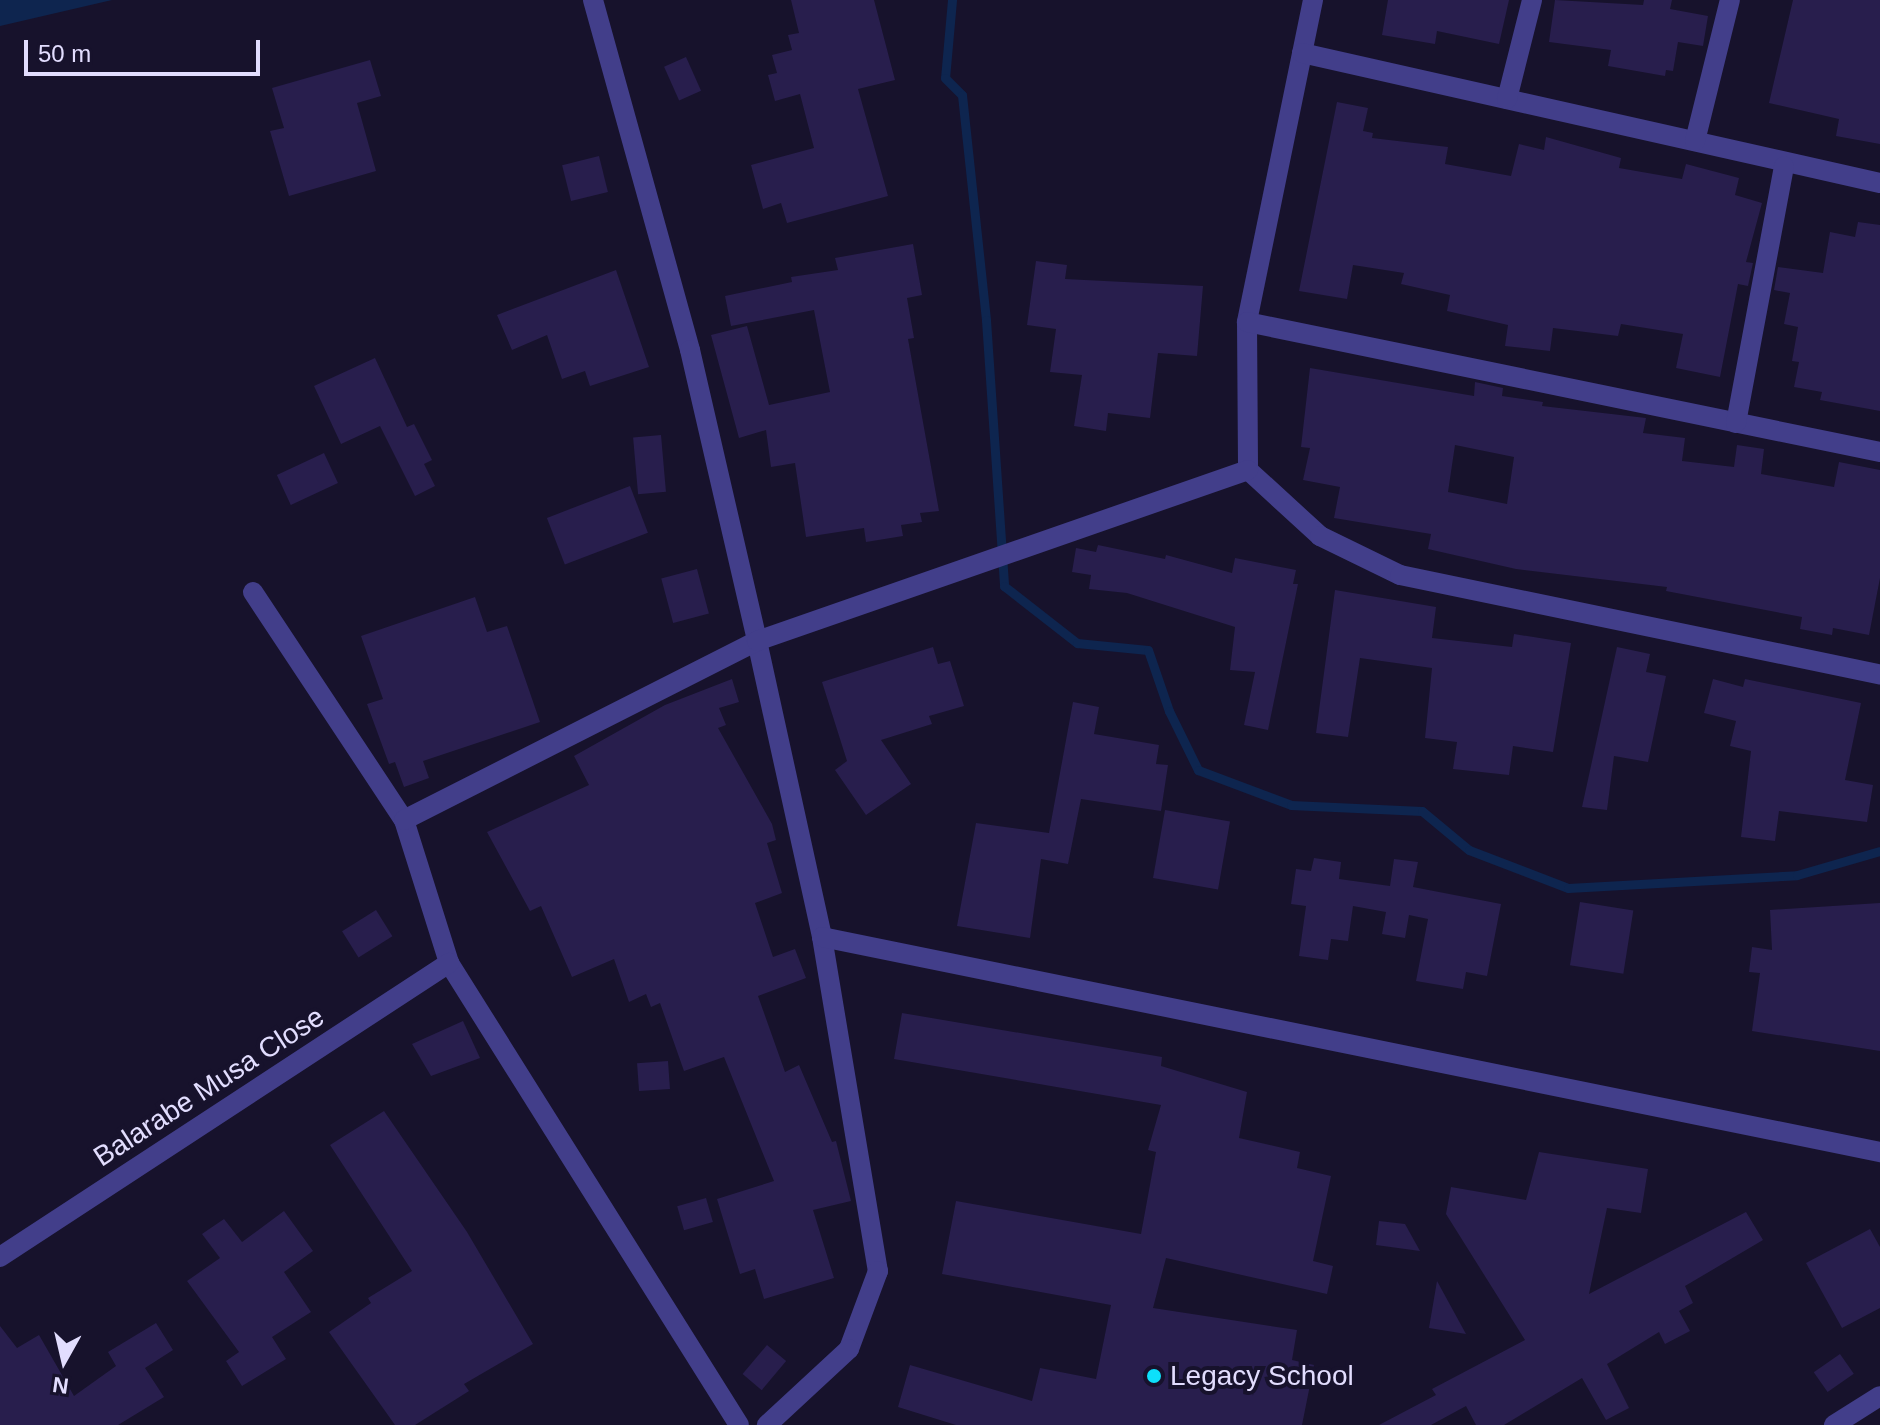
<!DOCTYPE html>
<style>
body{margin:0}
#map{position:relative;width:1880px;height:1425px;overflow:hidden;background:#17122c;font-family:Helvetica,sans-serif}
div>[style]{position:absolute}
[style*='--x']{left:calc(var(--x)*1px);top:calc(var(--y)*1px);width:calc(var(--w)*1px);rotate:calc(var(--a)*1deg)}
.water>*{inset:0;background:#0e254f}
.stream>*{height:9px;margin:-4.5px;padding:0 4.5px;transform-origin:4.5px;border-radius:4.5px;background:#0e254f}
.building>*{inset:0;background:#281e4d;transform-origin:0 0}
.minor>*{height:20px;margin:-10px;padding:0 10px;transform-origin:10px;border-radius:10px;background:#423e8a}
.dots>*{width:22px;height:22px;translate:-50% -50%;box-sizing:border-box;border:4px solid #17122c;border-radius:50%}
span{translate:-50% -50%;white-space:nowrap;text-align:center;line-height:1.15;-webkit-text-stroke:8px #17122c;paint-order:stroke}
.street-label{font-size:28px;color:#e2ddfe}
.poi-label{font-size:28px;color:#e2ddfe}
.left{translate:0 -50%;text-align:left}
.north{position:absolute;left:24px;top:1321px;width:80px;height:80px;-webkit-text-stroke:6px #17122c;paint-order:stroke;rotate:188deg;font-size:22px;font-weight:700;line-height:32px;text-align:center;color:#e2ddfe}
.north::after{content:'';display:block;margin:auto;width:28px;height:36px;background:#e2ddfe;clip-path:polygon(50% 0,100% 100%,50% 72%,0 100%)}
.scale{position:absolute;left:24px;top:40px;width:236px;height:36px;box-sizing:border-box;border:4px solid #e2ddfe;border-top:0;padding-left:10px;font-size:24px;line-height:28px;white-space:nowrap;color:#e2ddfe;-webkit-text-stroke:6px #17122c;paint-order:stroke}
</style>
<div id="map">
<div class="water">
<div style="clip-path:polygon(0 0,112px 0,0 26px)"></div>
</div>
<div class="stream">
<div style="--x:952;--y:0;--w:78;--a:95.1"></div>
<div style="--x:945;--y:78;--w:24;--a:45"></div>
<div style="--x:962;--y:95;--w:226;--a:83.9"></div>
<div style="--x:986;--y:320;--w:267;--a:86.1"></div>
<div style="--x:1004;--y:586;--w:93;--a:38"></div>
<div style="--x:1077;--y:643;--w:71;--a:5.6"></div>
<div style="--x:1148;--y:650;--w:65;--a:71"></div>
<div style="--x:1169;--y:711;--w:66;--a:63.8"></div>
<div style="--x:1198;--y:770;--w:99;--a:20.6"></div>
<div style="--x:1291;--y:805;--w:131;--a:2.6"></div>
<div style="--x:1422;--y:811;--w:61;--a:39.7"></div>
<div style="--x:1469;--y:850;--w:106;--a:21"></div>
<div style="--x:1568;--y:888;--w:229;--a:-3.2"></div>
<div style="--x:1797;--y:875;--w:86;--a:-16.1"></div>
</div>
<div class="building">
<div style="clip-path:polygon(791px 0,874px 0,895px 80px,858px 89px,888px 196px,787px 223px,781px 203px,763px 209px,751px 165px,814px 148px,800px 94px,775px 101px,768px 75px,777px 73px,772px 55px,792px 50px,788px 35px,799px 33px)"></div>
<div style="clip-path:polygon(1388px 0,1509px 0,1499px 44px,1437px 31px,1435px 44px,1382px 35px)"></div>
<div style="clip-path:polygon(1555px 0,1643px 5px,1644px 0,1672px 0,1670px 9px,1708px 16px,1703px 46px,1678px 42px,1673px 71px,1666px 70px,1665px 76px,1608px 66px,1611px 50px,1549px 42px)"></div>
<div style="clip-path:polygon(1793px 0,1880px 0,1880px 144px,1836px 136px,1839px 119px,1769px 103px)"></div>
<div style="left:686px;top:57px;width:37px;height:24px;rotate:66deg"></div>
<div style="clip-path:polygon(370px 60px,381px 96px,357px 103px,376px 171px,289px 196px,270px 131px,284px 128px,272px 88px)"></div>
<div style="clip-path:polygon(1337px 102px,1368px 108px,1363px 131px,1373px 133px,1372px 138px,1448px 147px,1445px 164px,1511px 176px,1519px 144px,1544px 150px,1546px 137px,1621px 158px,1619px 168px,1682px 179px,1686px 164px,1739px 178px,1735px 195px,1762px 203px,1746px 262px,1753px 263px,1748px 286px,1738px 284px,1720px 377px,1676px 368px,1683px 334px,1621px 324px,1618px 336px,1553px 328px,1550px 351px,1505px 346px,1508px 325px,1447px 311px,1450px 295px,1401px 284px,1404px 273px,1353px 265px,1347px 299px,1299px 291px)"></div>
<div style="left:599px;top:156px;width:37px;height:38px;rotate:76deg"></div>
<div style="clip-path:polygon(1858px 222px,1880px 225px,1880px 411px,1820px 400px,1822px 392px,1794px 387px,1799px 362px,1792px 361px,1798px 327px,1784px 324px,1790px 293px,1774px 290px,1778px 267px,1823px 273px,1830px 232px,1855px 237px)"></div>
<div style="clip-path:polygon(913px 244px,922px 295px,907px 298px,914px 338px,908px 339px,939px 511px,920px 513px,922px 522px,901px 525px,903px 536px,866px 542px,864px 528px,806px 537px,795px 463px,771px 467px,766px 430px,739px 438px,711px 335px,747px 326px,769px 405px,830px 392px,814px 310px,731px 326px,725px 296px,792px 282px,791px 277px,838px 270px,835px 258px)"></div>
<div style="clip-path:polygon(1036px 261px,1067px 265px,1065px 279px,1203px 286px,1197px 356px,1158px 353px,1150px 418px,1108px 413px,1106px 431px,1074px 426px,1082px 375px,1050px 372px,1056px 329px,1027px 325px)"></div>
<div style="clip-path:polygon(616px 270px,649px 367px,590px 386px,585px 371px,562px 379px,547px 335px,512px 350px,497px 315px)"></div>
<div style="clip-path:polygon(375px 358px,407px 427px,414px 424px,432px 460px,424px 464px,435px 486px,415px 496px,380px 426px,341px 444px,314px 386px)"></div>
<div style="clip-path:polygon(evenodd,1310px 368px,1474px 396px,1475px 382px,1503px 388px,1502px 396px,1543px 402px,1542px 406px,1646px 418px,1643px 433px,1685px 438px,1682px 461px,1734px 467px,1737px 445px,1764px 449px,1761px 474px,1834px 487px,1839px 462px,1880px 470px,1880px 578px,1869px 635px,1833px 628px,1832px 635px,1800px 629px,1802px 617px,1666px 591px,1667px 587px,1516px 569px,1428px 549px,1431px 534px,1334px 518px,1340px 487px,1303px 480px,1310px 448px,1301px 447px,1310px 368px,1455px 445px,1514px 457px,1507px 504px,1448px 492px,1455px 445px)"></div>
<div style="left:661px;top:435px;width:57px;height:28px;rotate:85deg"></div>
<div style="left:324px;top:453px;width:33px;height:52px;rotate:65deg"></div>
<div style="left:630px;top:486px;width:50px;height:89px;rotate:69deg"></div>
<div style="clip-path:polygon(1098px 545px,1165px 559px,1166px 555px,1232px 573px,1235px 558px,1296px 570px,1293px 584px,1298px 584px,1268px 730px,1244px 725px,1255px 672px,1230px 670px,1235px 627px,1127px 593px,1089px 589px,1091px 575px,1072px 572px,1076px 548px,1096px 552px)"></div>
<div style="left:697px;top:569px;width:46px;height:37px;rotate:75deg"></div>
<div style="clip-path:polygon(1335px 590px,1436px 607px,1432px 638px,1512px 647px,1514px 634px,1571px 643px,1553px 752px,1513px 746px,1509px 775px,1453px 769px,1457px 742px,1425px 738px,1432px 668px,1360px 658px,1348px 737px,1316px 733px)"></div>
<div style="clip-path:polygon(475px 597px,487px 632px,507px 626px,540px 722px,423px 761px,429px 778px,404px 787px,395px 762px,389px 764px,367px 704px,383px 699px,361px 636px)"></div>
<div style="clip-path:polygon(933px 647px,938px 664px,950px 661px,964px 706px,929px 716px,932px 724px,881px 740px,911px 784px,866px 815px,835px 770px,847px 761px,822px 682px)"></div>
<div style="clip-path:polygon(1617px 647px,1650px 654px,1646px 672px,1666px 676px,1648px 762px,1614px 756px,1607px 810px,1582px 807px)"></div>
<div style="clip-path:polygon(732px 679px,739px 702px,719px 708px,726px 725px,718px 728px,772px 824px,776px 840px,767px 843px,782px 893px,755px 903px,773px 957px,795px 949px,806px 978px,758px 996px,785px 1072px,799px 1065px,832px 1142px,836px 1141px,851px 1201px,813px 1210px,834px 1278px,764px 1299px,755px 1269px,740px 1274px,717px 1199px,774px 1181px,724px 1057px,684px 1071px,660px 1003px,651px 1007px,646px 994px,629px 1002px,614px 959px,572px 977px,541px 906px,530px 911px,487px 832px,589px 785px,574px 756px,665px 705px)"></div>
<div style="clip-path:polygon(1713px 679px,1743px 687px,1745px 679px,1861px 703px,1845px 780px,1873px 785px,1867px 822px,1779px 811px,1775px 841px,1741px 837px,1751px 751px,1730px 746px,1736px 721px,1704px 713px)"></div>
<div style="clip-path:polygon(1073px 702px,1099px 707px,1094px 734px,1159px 745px,1156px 764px,1168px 765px,1161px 811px,1081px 799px,1068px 864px,1041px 859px,1030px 938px,957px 926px,976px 823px,1049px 833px)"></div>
<div style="left:1165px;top:810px;width:66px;height:69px;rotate:10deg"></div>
<div style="clip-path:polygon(1314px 858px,1341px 862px,1339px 879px,1390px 886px,1394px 859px,1418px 862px,1413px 887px,1501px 904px,1487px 976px,1466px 972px,1463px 989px,1416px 981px,1428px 919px,1409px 915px,1405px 938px,1382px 934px,1386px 912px,1353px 906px,1348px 941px,1331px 939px,1328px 960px,1299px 956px,1306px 906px,1291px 904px,1296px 869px,1311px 871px)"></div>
<div style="left:1580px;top:902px;width:54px;height:64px;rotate:9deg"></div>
<div style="clip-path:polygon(1880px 903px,1880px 1051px,1752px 1031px,1760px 973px,1749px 972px,1752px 947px,1772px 950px,1770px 910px)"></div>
<div style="left:376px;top:910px;width:31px;height:40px;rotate:58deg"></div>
<div style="clip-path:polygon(902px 1013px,1162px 1057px,1161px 1066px,1247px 1092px,1239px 1138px,1300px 1152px,1297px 1168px,1331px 1176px,1313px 1261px,1333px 1266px,1327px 1294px,1166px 1258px,1153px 1308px,1297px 1330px,1292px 1360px,1314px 1365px,1302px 1425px,956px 1425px,898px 1407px,910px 1365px,1032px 1401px,1040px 1368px,1096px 1379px,1111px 1305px,942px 1274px,956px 1201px,1141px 1234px,1156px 1152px,1148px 1150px,1161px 1105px,894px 1059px)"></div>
<div style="clip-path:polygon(463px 1021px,480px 1058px,431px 1076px,412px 1044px)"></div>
<div style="left:668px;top:1061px;width:28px;height:31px;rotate:86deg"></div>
<div style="clip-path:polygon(384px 1111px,467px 1232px,533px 1344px,464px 1384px,469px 1391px,415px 1425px,395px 1425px,329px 1332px,371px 1303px,368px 1298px,412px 1271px,330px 1145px)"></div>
<div style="clip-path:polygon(1539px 1152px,1648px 1169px,1641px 1213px,1607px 1208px,1589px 1294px,1746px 1212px,1763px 1240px,1685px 1286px,1693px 1303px,1679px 1311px,1690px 1331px,1665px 1344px,1659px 1332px,1607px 1364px,1629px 1408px,1606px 1420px,1582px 1378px,1504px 1425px,1476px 1425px,1466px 1406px,1431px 1425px,1379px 1425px,1436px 1395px,1432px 1389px,1525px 1340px,1446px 1214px,1451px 1187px,1526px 1200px)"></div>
<div style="left:706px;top:1198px;width:25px;height:30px;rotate:74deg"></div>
<div style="clip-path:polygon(284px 1211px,313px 1251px,284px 1272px,311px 1312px,272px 1337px,286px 1359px,242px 1386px,226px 1361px,239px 1352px,187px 1281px,220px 1258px,202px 1234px,224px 1219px,242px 1242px)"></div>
<div style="clip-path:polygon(1379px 1221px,1405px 1224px,1420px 1251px,1376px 1245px)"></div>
<div style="clip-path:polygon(1870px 1229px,1880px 1247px,1880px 1308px,1842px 1328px,1806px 1263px)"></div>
<div style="clip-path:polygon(1437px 1281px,1466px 1334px,1429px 1328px)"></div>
<div style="clip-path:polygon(156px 1323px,173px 1350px,145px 1368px,164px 1397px,118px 1425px,0 1425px,0 1326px,17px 1348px,39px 1335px,74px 1396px,116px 1366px,108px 1352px)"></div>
<div style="left:767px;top:1345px;width:25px;height:38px;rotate:40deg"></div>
<div style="left:1840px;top:1354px;width:24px;height:32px;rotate:55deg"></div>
</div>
<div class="minor">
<div style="--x:593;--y:0;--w:363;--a:74.5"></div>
<div style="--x:690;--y:350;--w:299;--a:77"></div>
<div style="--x:757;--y:641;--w:303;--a:77.6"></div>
<div style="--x:822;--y:937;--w:339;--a:80.5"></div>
<div style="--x:878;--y:1271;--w:83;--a:110.4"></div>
<div style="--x:849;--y:1349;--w:112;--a:137.2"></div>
<div style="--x:1313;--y:0;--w:329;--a:101.6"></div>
<div style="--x:1247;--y:322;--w:148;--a:89.6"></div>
<div style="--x:1248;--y:470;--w:98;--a:42.5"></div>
<div style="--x:1320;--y:536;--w:89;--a:26"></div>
<div style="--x:1400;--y:575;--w:490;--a:11.7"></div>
<div style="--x:1302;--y:53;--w:592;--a:12.68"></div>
<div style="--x:1507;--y:99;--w:102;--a:-75.8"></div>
<div style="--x:1695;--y:141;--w:145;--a:-76.1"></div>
<div style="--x:1247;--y:322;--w:646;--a:11.61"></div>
<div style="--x:1736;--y:423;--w:261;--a:-79.4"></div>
<div style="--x:253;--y:592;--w:273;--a:56.5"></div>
<div style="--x:404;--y:820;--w:150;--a:72.5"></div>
<div style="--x:449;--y:963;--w:545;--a:57.88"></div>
<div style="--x:404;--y:820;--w:396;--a:-26.9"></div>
<div style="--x:757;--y:641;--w:520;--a:-19.2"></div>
<div style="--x:822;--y:937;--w:1080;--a:11.49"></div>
<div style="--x:0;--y:1257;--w:537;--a:-33.22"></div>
<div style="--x:1834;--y:1425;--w:54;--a:-32.2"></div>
</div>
<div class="dots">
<div style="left:1154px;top:1376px;background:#0de0fb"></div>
</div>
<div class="street-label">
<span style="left:209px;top:1087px;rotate:-33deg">Balarabe Musa Close</span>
</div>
<div class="poi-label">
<span class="left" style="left:1170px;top:1376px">Legacy School</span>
</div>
<div class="north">N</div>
<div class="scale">50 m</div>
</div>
